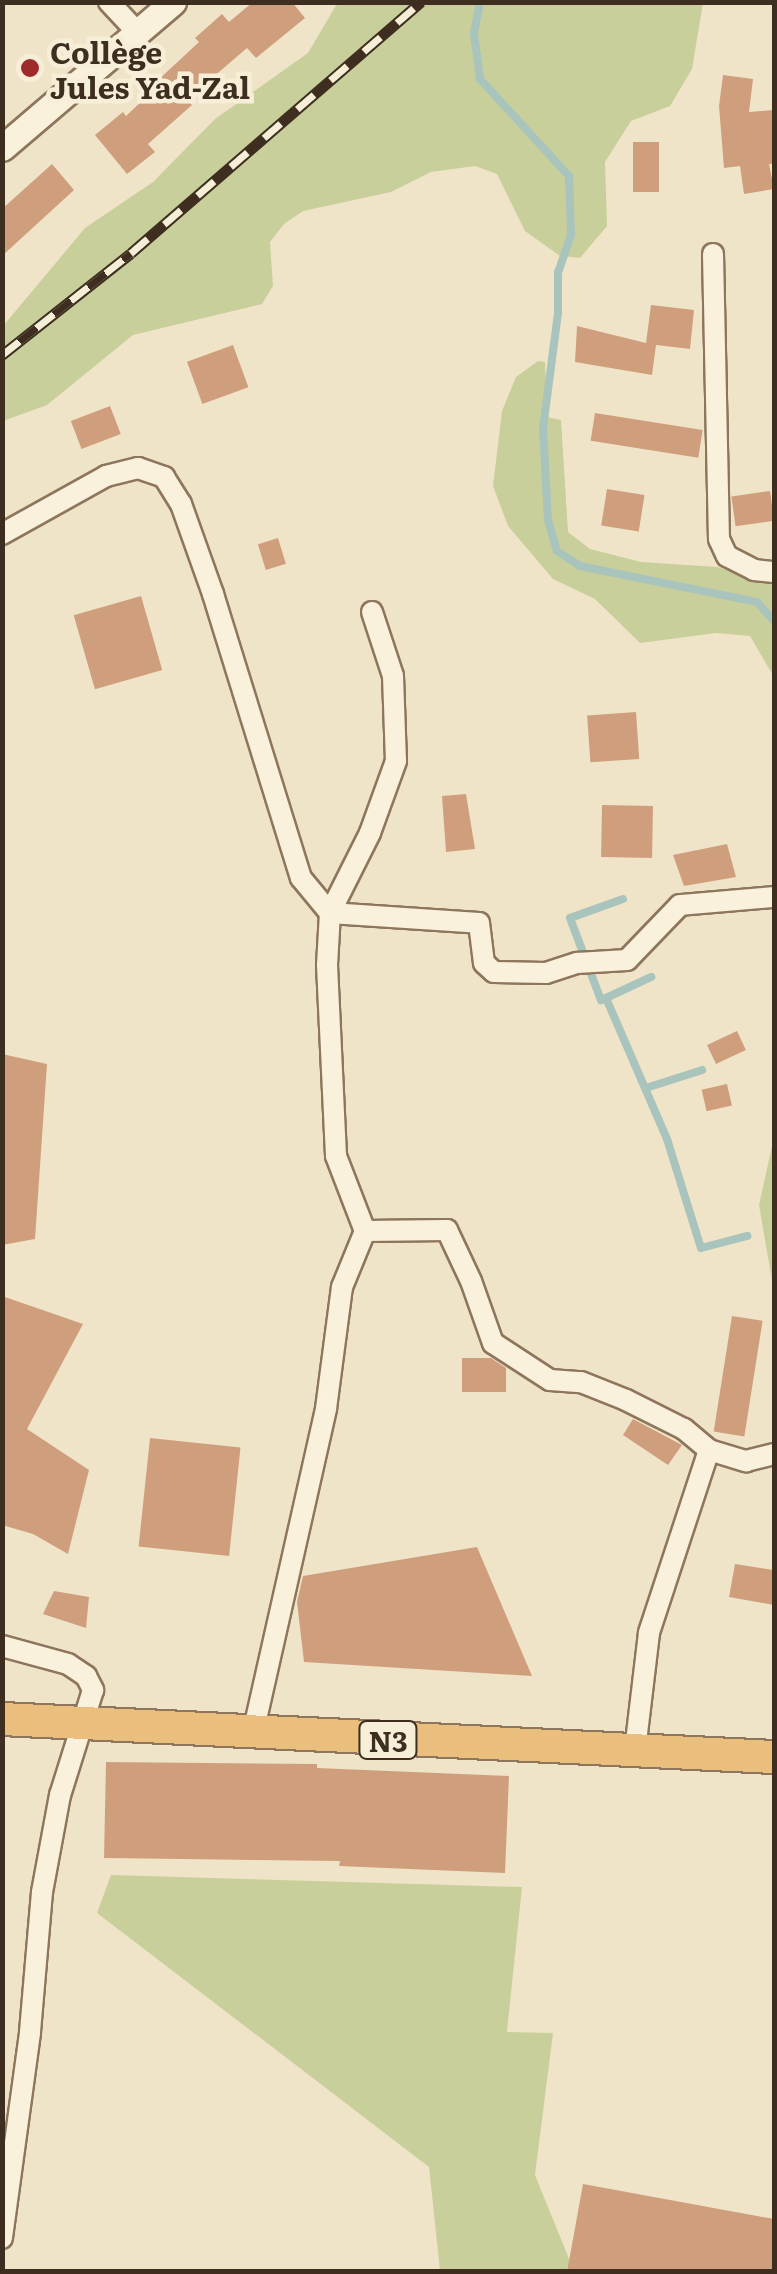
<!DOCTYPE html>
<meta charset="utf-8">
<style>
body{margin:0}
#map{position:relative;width:777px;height:2274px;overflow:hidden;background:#f0e4c8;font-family:Literata,serif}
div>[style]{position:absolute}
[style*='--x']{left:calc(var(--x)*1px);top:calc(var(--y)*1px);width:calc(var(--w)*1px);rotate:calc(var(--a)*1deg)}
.green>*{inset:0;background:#c9cf9b}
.stream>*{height:8px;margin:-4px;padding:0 4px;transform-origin:4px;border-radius:4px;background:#a9c4bc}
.building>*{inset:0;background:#cf9f7d;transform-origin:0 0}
.roads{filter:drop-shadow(2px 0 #8d765c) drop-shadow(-2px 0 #8d765c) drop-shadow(0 2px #8d765c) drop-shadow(0 -2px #8d765c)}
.minor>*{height:20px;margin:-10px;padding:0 10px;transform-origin:10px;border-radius:10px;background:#faf1dc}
.tertiary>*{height:25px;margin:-12.5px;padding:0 12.5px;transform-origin:12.5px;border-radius:12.5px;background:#faf1dc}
.trunk>*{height:32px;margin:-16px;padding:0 16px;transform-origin:16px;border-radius:16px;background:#eabe7c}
.rail>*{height:11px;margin-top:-5.5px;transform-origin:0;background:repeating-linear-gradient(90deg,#f7eed8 0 22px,#3d2e20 0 44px);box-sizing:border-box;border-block:2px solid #3d2e20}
.dots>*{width:28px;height:28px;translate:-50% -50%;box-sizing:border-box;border:5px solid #f7eed8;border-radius:50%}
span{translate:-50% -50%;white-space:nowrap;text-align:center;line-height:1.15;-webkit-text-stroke:9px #f7eed8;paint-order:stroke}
.shield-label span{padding:2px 8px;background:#f7eed8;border:2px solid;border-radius:8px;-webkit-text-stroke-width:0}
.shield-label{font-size:28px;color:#3d2e20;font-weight:700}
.poi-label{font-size:30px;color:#3d2e20;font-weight:700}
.left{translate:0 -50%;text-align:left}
.frame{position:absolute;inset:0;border:5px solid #3d2e20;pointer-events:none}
</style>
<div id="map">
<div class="green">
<div style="clip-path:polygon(338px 2px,703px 3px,692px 69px,670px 106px,631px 121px,605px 162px,607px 226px,580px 258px,560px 256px,525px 231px,497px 174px,475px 166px,431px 172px,391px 192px,303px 211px,284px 224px,270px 242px,273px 286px,262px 304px,133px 335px,47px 405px,3px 421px,3px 326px,85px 228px,153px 182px,215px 119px,308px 53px)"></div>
<div style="clip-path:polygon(538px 361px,545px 362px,547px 417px,561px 420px,568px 532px,590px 549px,641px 562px,717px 567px,774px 584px,774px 677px,750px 636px,716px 633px,640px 643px,595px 599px,553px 579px,508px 526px,493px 486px,502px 411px,516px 377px)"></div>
<div style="clip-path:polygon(774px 1137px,774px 1292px,759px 1205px)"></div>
<div style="clip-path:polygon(111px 1875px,522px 1887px,507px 2032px,553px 2033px,535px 2175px,574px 2271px,440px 2271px,429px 2167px,97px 1913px)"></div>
</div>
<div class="stream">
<div style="--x:480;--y:2;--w:33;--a:101"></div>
<div style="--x:474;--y:34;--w:45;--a:82.4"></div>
<div style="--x:480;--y:79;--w:132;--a:47.5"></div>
<div style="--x:569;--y:176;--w:59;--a:88.1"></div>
<div style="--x:571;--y:235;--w:39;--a:109"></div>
<div style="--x:558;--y:272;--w:41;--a:90"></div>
<div style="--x:558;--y:313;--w:116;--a:97.4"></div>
<div style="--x:543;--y:428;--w:92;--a:86.9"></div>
<div style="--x:548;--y:520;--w:32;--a:74"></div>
<div style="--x:557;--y:551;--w:27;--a:33"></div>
<div style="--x:580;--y:566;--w:181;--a:11.5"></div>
<div style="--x:757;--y:602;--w:25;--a:48"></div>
<div style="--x:623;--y:899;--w:56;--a:160.3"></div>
<div style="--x:570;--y:918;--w:88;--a:69.3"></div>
<div style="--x:601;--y:1000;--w:5;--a:-22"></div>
<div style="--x:606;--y:998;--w:154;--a:66.6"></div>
<div style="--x:667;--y:1139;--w:114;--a:72.7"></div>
<div style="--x:701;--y:1248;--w:48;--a:-14.6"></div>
<div style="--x:606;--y:998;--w:50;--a:-25"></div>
<div style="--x:646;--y:1088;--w:59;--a:-17.8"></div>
</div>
<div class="building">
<div style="clip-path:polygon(253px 2px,292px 2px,305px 18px,256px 58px,247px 48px,198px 90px,189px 102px,192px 105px,148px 144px,155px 152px,127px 174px,95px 135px,123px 112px,126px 116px,159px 85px,156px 82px,199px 42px,195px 38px,222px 14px,229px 22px)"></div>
<div style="clip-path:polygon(723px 75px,753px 79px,749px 112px,773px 110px,774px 164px,769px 164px,774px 189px,744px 194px,740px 166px,724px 168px,719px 106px)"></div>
<div style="left:633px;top:142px;width:26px;height:50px"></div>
<div style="clip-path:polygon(52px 164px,74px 190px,2px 256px,2px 209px)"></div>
<div style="clip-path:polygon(651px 305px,694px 310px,690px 349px,656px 345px,652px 375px,575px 362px,577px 326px,646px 343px)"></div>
<div style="left:233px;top:345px;width:45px;height:49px;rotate:70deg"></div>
<div style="left:110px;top:406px;width:30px;height:42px;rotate:69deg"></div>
<div style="left:595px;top:413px;width:109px;height:28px;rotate:9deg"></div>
<div style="left:607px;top:489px;width:38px;height:37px;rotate:9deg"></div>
<div style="left:770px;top:491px;width:30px;height:39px;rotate:82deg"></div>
<div style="left:278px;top:538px;width:27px;height:21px;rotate:73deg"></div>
<div style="left:141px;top:596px;width:77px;height:70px;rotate:74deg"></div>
<div style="left:636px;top:712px;width:47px;height:49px;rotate:86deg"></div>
<div style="clip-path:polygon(466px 794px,475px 849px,446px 852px,442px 796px)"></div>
<div style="left:602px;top:805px;width:51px;height:52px;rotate:1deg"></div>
<div style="clip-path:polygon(727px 844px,736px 877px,684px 886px,673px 855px)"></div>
<div style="left:737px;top:1031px;width:21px;height:33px;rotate:65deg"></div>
<div style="clip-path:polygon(2px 1054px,47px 1064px,35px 1239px,2px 1245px)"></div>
<div style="left:727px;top:1084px;width:22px;height:26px;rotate:77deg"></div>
<div style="clip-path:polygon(2px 1296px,83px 1324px,27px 1429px,89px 1470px,68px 1554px,33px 1534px,2px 1525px)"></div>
<div style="left:732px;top:1316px;width:31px;height:117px;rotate:9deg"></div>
<div style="clip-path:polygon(462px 1358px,491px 1358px,506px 1368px,506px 1392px,462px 1392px)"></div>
<div style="clip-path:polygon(633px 1419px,682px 1445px,668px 1465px,623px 1435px)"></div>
<div style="left:150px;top:1438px;width:91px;height:109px;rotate:6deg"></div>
<div style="clip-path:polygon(477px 1547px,532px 1676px,304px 1662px,297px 1602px,303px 1576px)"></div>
<div style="clip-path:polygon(735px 1564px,774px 1570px,774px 1605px,729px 1597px)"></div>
<div style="clip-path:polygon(54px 1591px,89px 1597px,86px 1628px,43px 1614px)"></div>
<div style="clip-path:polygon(106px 1762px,317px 1764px,317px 1768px,509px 1776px,505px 1873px,339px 1866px,340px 1861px,104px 1858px)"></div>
<div style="clip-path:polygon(583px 2184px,774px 2219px,774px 2272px,567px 2272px)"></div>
</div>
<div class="roads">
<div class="minor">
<div style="--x:109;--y:2;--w:42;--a:46.9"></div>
<div style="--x:713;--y:254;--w:285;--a:88.8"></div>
<div style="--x:719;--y:539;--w:19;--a:65"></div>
<div style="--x:727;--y:556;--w:30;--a:27"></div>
<div style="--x:754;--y:570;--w:20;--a:6"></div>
<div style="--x:2;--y:534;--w:119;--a:-29.1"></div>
<div style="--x:106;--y:476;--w:33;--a:-14"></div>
<div style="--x:138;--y:468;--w:28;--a:19"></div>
<div style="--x:164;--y:477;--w:32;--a:58"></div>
<div style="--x:181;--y:504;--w:96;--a:70.4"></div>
<div style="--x:213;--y:594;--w:297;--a:72.8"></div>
<div style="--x:301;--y:878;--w:45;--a:50.4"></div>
<div style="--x:330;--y:913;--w:52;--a:93.3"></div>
<div style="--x:327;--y:965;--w:191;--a:87.3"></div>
<div style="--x:336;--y:1156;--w:80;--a:68.9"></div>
<div style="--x:365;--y:1231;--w:61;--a:112.3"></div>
<div style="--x:342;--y:1287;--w:123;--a:97.5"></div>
<div style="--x:326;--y:1409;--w:333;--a:102.7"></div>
<div style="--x:372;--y:612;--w:67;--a:71.8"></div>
<div style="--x:393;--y:676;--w:85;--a:88"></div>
<div style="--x:396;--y:761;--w:77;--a:109.9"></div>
<div style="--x:370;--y:833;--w:89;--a:116.6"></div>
<div style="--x:330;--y:913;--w:149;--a:3.8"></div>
<div style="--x:479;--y:923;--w:40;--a:82.9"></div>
<div style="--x:484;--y:963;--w:13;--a:42"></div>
<div style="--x:494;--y:972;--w:52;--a:1.1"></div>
<div style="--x:546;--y:973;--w:33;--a:-18"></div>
<div style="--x:577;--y:963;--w:50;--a:-3.4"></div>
<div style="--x:627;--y:960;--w:76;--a:-46.1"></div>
<div style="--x:680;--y:905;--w:94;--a:-4.9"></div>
<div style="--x:365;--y:1231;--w:82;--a:-0.7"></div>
<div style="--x:447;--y:1230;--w:56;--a:64.8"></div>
<div style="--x:471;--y:1281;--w:66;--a:70.5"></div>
<div style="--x:493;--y:1343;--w:68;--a:33"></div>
<div style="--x:550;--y:1380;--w:31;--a:4"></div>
<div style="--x:581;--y:1382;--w:48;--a:21.8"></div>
<div style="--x:626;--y:1400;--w:65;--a:26.6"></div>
<div style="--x:684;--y:1429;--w:33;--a:40"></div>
<div style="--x:709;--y:1450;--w:193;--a:108.2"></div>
<div style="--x:649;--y:1633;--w:119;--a:96.8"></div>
<div style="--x:709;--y:1450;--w:39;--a:17"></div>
<div style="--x:746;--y:1461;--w:29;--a:-14"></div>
<div style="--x:2;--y:1646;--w:68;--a:15.3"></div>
<div style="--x:68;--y:1664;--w:22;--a:34"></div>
<div style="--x:86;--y:1676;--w:16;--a:63"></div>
<div style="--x:93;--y:1690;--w:110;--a:107.4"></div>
<div style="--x:60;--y:1795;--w:99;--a:100.5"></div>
<div style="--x:42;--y:1892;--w:142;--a:94.9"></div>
<div style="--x:30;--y:2033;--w:207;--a:97.8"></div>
</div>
<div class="tertiary">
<div style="--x:2;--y:148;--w:225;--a:-40.5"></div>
</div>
<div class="trunk">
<div style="--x:2;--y:1719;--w:773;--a:2.82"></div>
</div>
</div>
<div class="rail">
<div style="--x:2;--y:355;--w:164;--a:-38.3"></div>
<div style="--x:131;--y:253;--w:384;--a:-40.9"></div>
</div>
<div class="dots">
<div style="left:30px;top:68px;background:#9e2a2b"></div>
</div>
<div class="shield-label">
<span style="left:388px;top:1740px">N3</span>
</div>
<div class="poi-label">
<span class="left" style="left:50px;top:68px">Collège<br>Jules Yad-Zal</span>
</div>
<div class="frame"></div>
</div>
